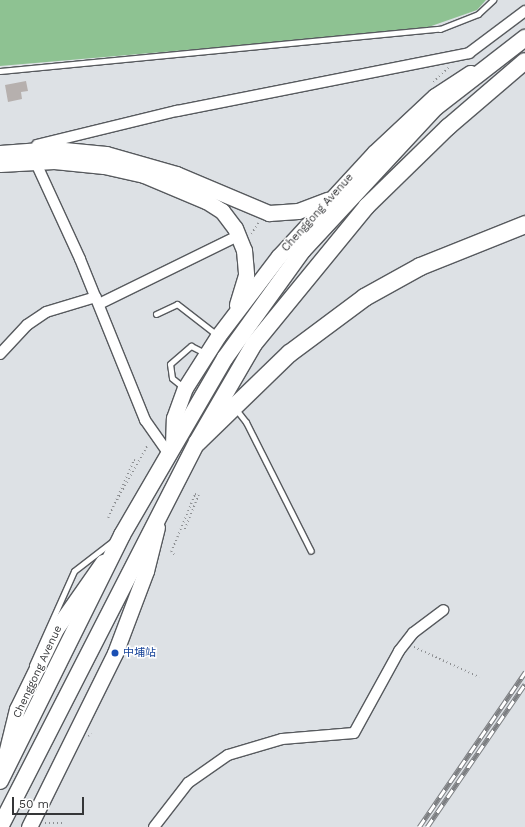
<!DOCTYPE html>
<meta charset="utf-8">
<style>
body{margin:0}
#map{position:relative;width:525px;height:827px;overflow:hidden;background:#dde1e5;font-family:"Work Sans","Noto Sans SC",sans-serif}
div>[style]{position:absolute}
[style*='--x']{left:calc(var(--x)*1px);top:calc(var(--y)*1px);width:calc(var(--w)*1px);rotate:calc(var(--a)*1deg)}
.green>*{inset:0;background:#8ec292}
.building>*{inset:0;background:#b6b0ae}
.path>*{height:1.5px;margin-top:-0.75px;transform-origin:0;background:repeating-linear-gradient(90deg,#8d8f92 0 1px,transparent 0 4px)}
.roads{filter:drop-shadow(1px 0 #575a5e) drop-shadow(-1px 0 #575a5e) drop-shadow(0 1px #575a5e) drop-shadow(0 -1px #575a5e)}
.service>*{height:5px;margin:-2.5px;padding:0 2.5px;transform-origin:2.5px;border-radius:2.5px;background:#fff}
.minor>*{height:10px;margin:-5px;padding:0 5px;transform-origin:5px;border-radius:5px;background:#fff}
.secondary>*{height:15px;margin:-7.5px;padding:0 7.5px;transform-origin:7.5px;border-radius:7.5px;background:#fff}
.primary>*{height:16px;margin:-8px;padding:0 8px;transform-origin:8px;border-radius:8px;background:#fff}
.trunk>*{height:17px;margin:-8.5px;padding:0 8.5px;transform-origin:8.5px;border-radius:8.5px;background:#fff}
.rail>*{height:4.5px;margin-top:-2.25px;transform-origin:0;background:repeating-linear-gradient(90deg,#fff 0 9px,#7d7f82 0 18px);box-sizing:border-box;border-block:1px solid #7d7f82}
.dots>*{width:11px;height:11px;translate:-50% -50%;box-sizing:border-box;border:2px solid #fff;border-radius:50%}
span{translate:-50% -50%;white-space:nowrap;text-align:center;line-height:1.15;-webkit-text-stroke:3px #fff;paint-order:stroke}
.street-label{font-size:11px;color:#353638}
.transit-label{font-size:11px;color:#164399}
.left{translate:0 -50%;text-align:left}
.scale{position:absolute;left:12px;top:797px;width:72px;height:18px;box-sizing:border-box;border:2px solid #353638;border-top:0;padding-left:5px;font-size:12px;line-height:14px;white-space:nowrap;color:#353638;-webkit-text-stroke:3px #fff;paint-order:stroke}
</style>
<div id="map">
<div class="green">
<div style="clip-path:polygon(0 0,486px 0,477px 10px,420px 30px,0 66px)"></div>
</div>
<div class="building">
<div style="clip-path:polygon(26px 81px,28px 91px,21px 92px,22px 99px,8px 102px,5px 85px)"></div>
</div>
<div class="path">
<div style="--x:433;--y:82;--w:21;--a:-43"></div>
<div style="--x:251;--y:234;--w:14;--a:-56"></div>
<div style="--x:117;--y:500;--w:64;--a:-61"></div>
<div style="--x:108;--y:518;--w:64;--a:-65.9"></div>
<div style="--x:134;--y:460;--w:3;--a:18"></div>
<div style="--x:174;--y:555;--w:4;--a:-135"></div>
<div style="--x:171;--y:552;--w:63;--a:-67.5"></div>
<div style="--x:195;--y:494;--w:4;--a:14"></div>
<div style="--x:199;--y:495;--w:40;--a:112"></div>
<div style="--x:414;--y:647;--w:72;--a:24.8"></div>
<div style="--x:88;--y:736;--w:4;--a:-27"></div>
<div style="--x:45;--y:823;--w:17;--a:0"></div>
</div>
<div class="roads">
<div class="service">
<div style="--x:0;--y:71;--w:442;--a:-5.5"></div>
<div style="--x:440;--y:29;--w:41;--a:-21.5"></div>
<div style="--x:478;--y:14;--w:21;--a:-43"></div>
<div style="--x:156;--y:314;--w:23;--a:-25"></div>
<div style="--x:177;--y:304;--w:51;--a:37.8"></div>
<div style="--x:183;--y:387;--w:14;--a:-141"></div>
<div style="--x:172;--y:378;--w:14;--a:-98"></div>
<div style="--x:170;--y:364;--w:28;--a:-41"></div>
<div style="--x:191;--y:346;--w:16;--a:27"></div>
<div style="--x:235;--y:408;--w:18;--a:52"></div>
<div style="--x:246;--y:422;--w:144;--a:63.3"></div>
<div style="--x:32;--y:665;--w:103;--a:-65.9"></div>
<div style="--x:74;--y:571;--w:49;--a:-37.6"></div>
</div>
<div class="minor">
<div style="--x:37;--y:145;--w:144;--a:-13.7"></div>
<div style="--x:177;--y:111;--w:298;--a:-11.2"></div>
<div style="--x:469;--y:53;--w:70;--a:-36.9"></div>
<div style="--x:35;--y:161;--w:108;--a:65.3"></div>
<div style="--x:80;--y:259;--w:174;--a:68"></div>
<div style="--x:145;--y:420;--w:39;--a:55"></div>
<div style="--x:99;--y:304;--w:155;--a:-26.1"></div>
<div style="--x:0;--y:354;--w:40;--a:-47"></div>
<div style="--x:27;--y:325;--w:23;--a:-34"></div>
<div style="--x:46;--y:312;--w:52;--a:-16.7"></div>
<div style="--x:154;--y:827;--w:56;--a:-52.3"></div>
<div style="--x:188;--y:783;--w:49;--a:-35"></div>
<div style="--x:228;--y:755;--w:56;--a:-16.5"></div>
<div style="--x:282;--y:739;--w:72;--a:-4.8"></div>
<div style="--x:354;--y:733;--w:94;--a:-61.2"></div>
<div style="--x:399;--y:651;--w:23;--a:-52"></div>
<div style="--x:413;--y:633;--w:38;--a:-37"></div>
</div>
<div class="secondary">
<div style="--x:0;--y:153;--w:54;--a:-4.2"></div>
<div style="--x:54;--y:149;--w:52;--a:5.5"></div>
<div style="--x:106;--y:154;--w:73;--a:15.9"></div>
<div style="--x:176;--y:174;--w:101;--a:22.8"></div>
<div style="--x:269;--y:213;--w:29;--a:-4"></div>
<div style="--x:298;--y:211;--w:31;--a:-21"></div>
<div style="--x:0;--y:164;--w:54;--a:-3.2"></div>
<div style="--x:54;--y:161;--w:50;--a:5.7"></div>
<div style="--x:104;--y:166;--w:41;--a:12.7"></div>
<div style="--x:144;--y:175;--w:67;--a:22.8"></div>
<div style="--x:206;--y:201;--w:19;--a:32"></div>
<div style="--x:222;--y:211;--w:21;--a:53"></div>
<div style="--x:235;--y:228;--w:24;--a:68"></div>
<div style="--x:244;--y:250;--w:25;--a:85"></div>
<div style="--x:246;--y:275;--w:31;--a:107"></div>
<div style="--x:173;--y:444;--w:26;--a:-88"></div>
<div style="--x:174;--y:418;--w:32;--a:-70"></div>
<div style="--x:185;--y:388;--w:62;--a:-57.6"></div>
<div style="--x:218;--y:336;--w:101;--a:-52.7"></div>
<div style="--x:279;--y:256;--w:140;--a:-47.3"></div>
<div style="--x:374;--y:153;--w:83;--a:-43.1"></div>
<div style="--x:435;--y:96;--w:42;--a:-33.3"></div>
<div style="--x:2;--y:770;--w:63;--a:-76.2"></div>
<div style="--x:17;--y:709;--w:89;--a:-64"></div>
<div style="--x:56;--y:629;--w:82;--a:-55"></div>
<div style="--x:29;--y:827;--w:194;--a:-63.7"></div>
<div style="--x:115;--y:653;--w:88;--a:-69.3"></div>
<div style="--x:146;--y:571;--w:45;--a:-76"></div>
</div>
<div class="primary">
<div style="--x:0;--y:781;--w:275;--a:-63.6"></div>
<div style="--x:122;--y:535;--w:205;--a:-59.8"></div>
<div style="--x:225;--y:358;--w:133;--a:-54.2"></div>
<div style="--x:303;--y:250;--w:195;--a:-47.1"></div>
<div style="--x:436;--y:107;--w:113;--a:-37.8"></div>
<div style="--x:0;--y:827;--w:432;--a:-62.9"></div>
<div style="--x:197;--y:442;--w:113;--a:-59.8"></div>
<div style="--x:254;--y:344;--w:178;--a:-50.7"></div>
<div style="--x:367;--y:206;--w:113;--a:-44.3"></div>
<div style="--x:448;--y:127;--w:101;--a:-40.6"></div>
</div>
<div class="trunk">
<div style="--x:197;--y:442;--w:128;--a:-44.1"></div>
<div style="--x:289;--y:353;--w:94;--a:-36.7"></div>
<div style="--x:364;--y:297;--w:64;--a:-29"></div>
<div style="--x:420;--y:266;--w:113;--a:-21.8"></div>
</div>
</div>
<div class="rail">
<div style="--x:419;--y:827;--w:188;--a:-55.6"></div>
<div style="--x:427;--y:827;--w:173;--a:-55.6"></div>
</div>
<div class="dots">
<div style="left:115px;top:653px;background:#1a4fb4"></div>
</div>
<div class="street-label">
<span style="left:318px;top:213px;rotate:-48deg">Chenggong Avenue</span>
<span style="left:38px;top:672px;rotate:-65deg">Chenggong Avenue</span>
</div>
<div class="transit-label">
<span class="left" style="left:123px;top:653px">中埔站</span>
</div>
<div class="scale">50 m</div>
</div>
